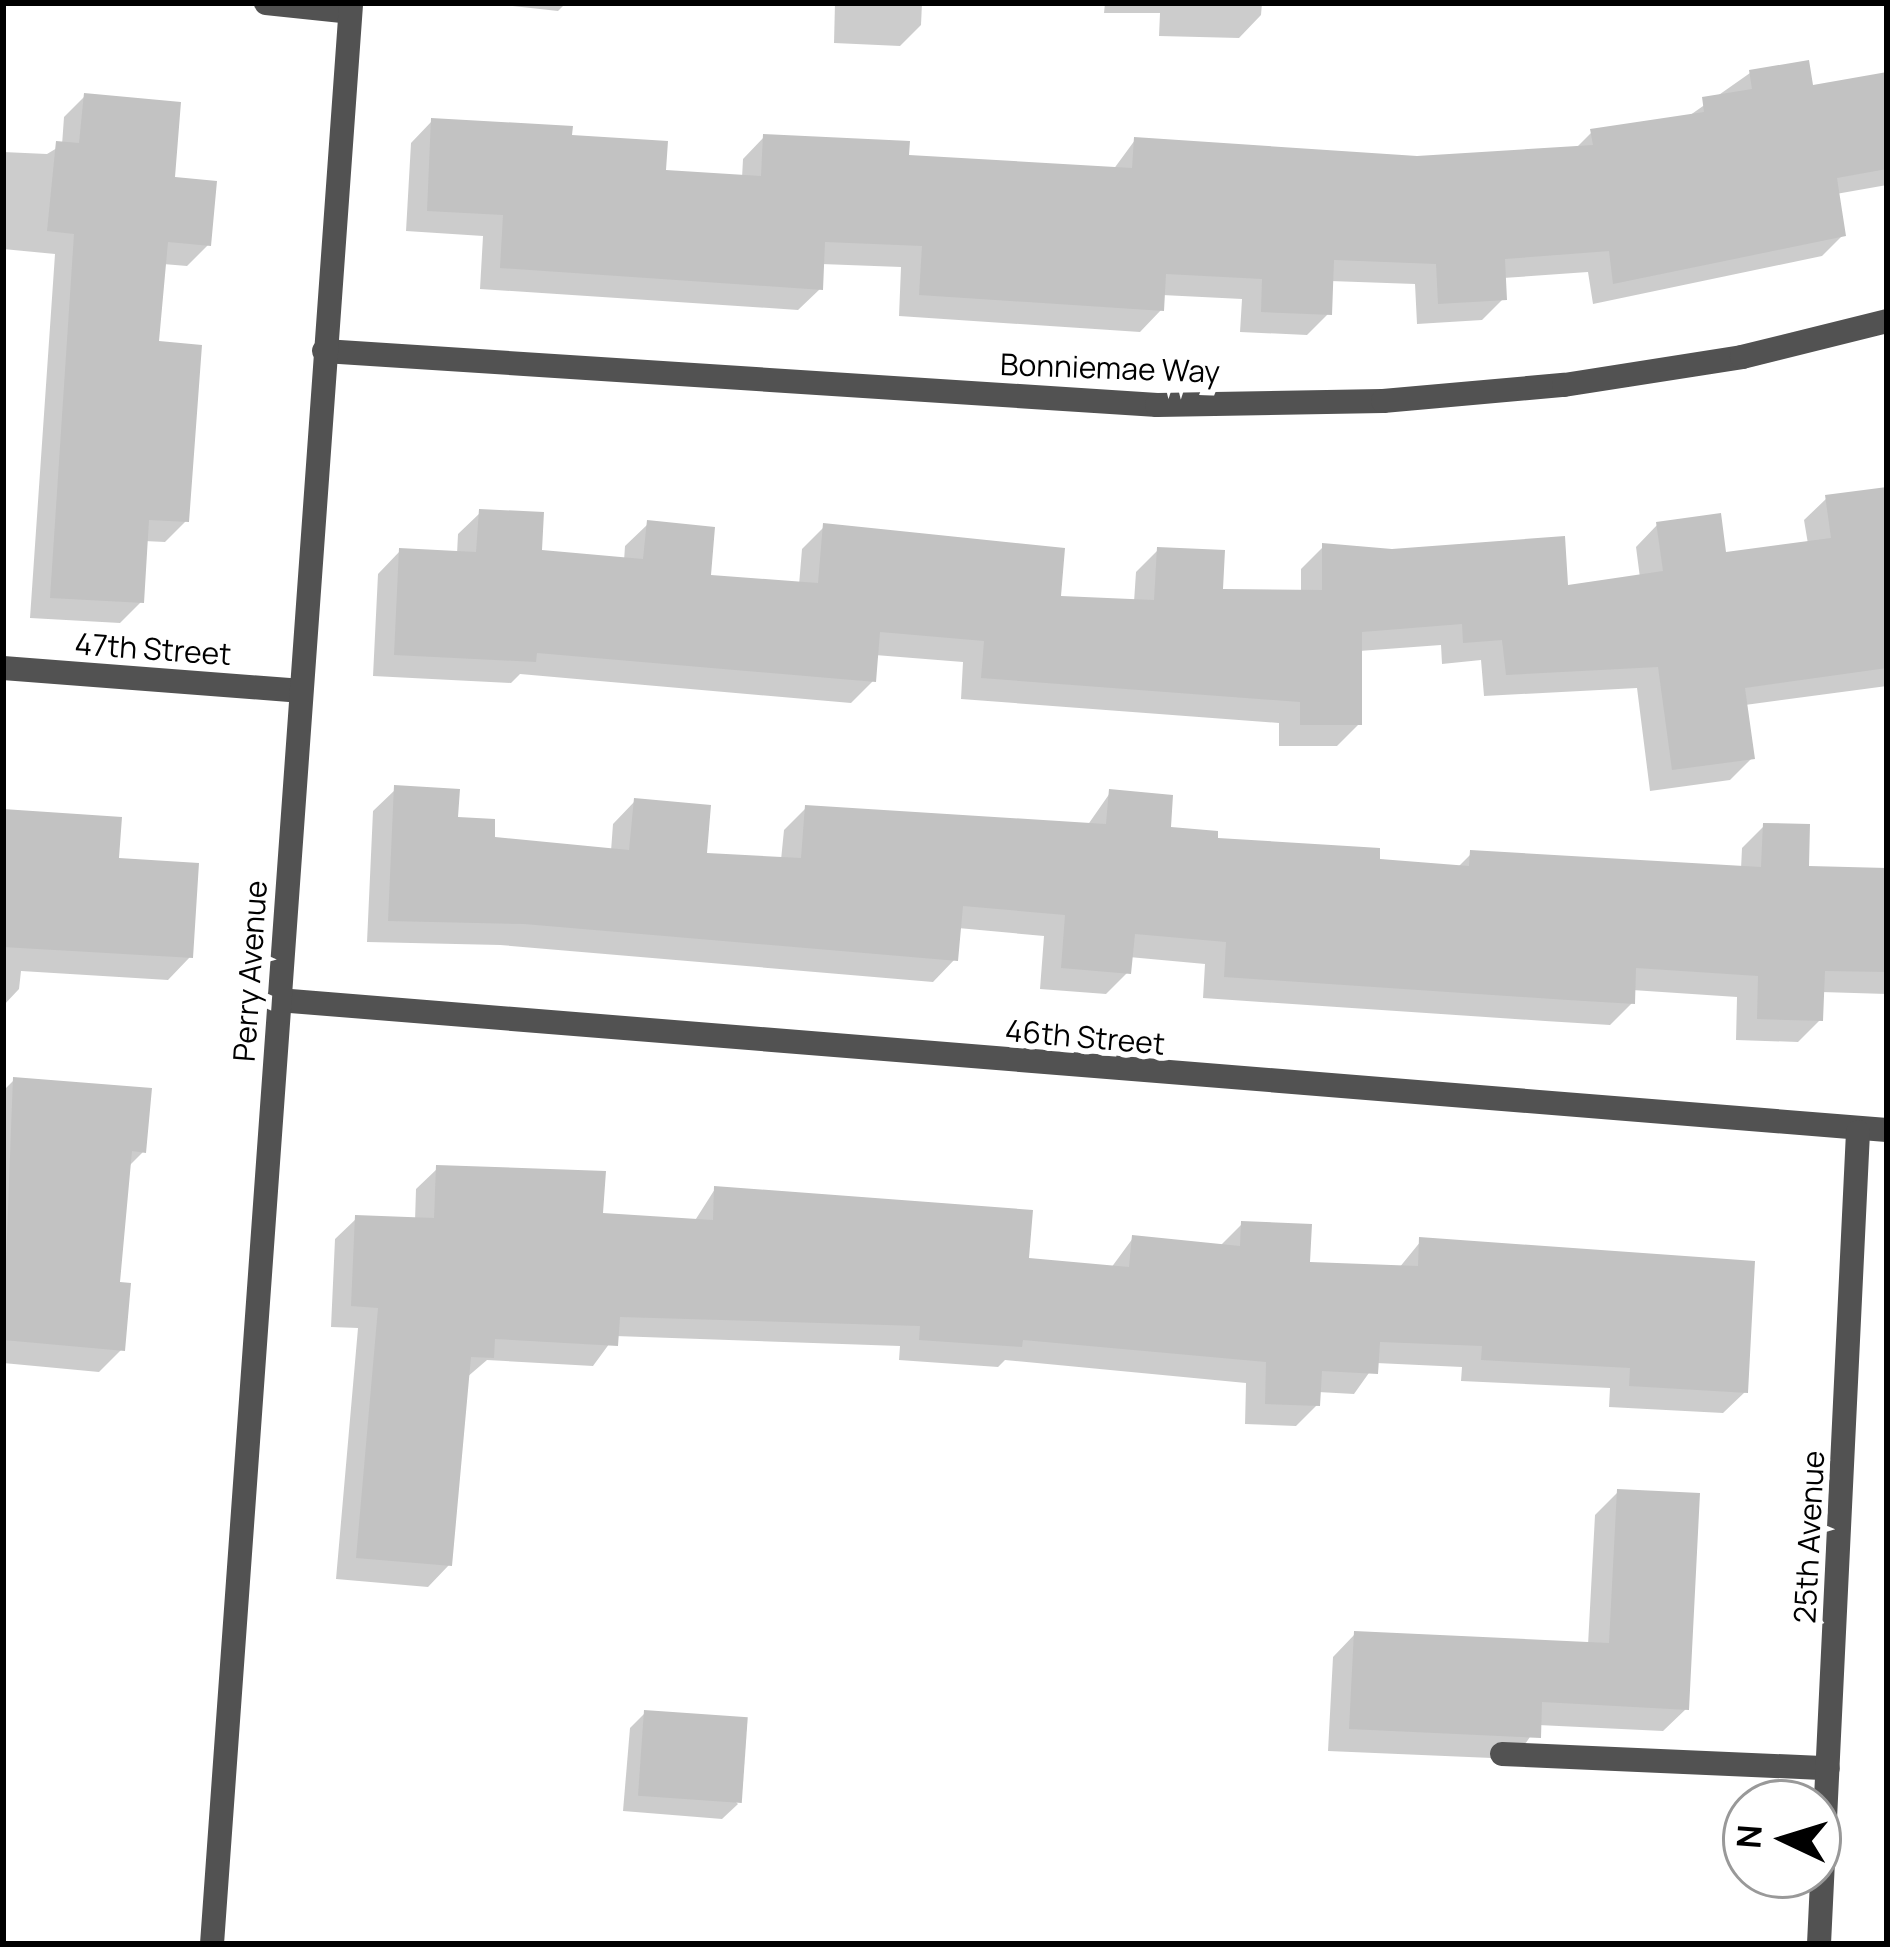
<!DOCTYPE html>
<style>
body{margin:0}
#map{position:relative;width:1890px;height:1947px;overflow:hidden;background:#fff;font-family:Manrope,sans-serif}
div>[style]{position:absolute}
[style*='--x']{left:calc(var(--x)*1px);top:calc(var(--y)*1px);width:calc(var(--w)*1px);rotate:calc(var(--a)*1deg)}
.shadow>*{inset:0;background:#0003}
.building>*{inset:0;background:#c2c2c2;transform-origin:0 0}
.lane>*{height:24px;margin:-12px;padding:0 12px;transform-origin:12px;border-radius:12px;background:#525252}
.street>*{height:24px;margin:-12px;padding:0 12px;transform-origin:12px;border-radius:12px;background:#525252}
span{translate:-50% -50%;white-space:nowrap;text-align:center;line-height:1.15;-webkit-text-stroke:12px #fff;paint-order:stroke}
.street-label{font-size:30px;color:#000}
.frame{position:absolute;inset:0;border:6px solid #000;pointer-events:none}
.north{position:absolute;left:1722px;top:1779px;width:120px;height:120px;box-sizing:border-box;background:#fff;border:3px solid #999;border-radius:50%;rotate:274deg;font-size:33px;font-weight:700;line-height:48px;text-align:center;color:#000}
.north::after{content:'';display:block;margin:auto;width:42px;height:54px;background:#000;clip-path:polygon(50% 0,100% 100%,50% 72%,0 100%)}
</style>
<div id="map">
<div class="shadow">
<div style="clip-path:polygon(485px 3px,566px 3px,558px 11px)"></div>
<div style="clip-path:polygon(835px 3px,922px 3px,921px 25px,900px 46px,834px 43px)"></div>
<div style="clip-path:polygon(1105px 3px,1262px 3px,1261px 15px,1239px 38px,1159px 36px,1160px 13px,1104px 13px)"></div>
<div style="clip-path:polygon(1750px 73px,1811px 89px,1887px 76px,1887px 185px,1836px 194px,1843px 235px,1822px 256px,1593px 304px,1588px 272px,1503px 278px,1504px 298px,1482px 320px,1417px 324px,1415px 284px,1330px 281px,1329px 313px,1307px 335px,1240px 332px,1242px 299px,1162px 295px,1161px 310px,1140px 332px,899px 316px,901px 267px,821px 264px,820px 289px,798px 310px,480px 289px,483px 236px,406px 231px,411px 143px,432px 121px,569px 138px,663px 172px,742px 178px,743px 159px,764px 137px,906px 158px,1113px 170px,1135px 140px,1417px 159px,1575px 149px,1592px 132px,1686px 118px)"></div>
<div style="clip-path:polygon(85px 96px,171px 179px,208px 245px,187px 266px,163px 264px,156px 344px,186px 521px,165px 542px,144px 541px,141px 602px,120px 623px,30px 618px,55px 254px,3px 249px,3px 152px,47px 154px,62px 145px,64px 117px)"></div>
<div style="clip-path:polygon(1887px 490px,1887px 686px,1745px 705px,1752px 758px,1730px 780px,1650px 791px,1637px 688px,1484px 696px,1481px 660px,1442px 664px,1441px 645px,1359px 651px,1359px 724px,1337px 746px,1279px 746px,1279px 723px,961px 699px,963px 662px,875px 655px,873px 681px,851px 703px,520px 674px,511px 683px,373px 676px,378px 574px,400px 551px,457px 554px,458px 534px,481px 512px,539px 553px,624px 561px,625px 546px,648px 524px,707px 577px,799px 585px,802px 549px,824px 527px,1058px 599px,1134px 602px,1136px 572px,1158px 550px,1220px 592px,1301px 592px,1301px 569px,1323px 547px,1566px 588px,1640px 578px,1636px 547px,1658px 524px,1724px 555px,1808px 544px,1804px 520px,1827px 498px)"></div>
<div style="clip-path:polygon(396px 789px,492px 840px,611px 851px,613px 824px,635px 801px,703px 856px,781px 860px,784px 830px,806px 808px,1087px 826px,1110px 793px,1168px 830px,1214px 841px,1457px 868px,1472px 853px,1741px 869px,1742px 848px,1764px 826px,1806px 869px,1887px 871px,1887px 994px,1821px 992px,1820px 1020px,1798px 1042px,1736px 1040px,1737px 997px,1632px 990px,1632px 1003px,1610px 1025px,1545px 1021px,1203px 998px,1205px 964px,1129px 957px,1128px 972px,1106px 994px,1040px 989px,1044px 936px,958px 928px,955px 959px,933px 982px,500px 945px,367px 942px,373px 811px)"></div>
<div style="clip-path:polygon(3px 812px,116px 861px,190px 957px,168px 980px,21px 971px,19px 989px,3px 1006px)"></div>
<div style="clip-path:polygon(14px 1080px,143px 1152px,127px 1168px,117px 1285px,122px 1349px,99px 1372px,3px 1363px,3px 1091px)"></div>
<div style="clip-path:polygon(438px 1168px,600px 1216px,694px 1222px,715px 1189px,1026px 1261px,1111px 1268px,1133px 1238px,1219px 1247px,1242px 1224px,1307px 1265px,1399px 1268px,1421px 1241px,1745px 1392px,1723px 1413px,1609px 1407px,1610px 1388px,1461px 1381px,1462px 1367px,1376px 1363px,1354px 1394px,1318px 1392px,1317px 1405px,1296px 1426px,1245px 1424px,1246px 1383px,1005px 1360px,998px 1367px,899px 1360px,900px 1346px,615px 1336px,593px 1366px,487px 1360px,466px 1378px,449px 1565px,428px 1587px,336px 1579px,358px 1328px,331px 1327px,335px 1239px,357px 1218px,415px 1221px,416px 1189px)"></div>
<div style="clip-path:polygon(1618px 1492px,1686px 1709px,1663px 1731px,1538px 1725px,1515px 1759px,1328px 1751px,1333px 1657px,1355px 1634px,1588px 1645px,1595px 1515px)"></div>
<div style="clip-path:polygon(645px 1713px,738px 1804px,722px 1819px,623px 1811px,630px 1728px)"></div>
</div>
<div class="building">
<div style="clip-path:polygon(1809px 60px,1813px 85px,1887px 72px,1887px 169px,1837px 178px,1846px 236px,1613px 284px,1609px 251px,1505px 259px,1507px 300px,1438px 304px,1436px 264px,1334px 260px,1332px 315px,1261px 312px,1262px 279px,1166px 274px,1164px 311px,919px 295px,922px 246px,825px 242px,823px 290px,500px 268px,503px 215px,427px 211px,431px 118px,573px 126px,572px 135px,668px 141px,666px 170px,761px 176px,763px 134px,910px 141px,909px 155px,1132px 168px,1134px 137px,1417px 156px,1593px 145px,1590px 129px,1704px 112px,1702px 97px,1752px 89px,1749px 70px)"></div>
<div style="clip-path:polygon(84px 93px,181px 102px,175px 177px,217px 181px,211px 246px,168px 242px,159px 341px,202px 345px,189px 522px,149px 520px,144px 603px,50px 598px,74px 234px,47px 231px,56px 141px,79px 143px)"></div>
<div style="clip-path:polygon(1887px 487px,1887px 668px,1745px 688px,1755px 759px,1672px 770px,1658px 667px,1506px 675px,1502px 640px,1463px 643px,1462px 624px,1362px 632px,1362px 725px,1300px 725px,1300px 702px,981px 678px,984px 641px,880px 632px,876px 682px,537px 653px,536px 662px,394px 655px,399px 548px,476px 552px,479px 509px,544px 512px,542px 550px,643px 559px,647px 520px,715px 527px,711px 575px,818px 583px,823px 523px,1065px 548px,1061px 596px,1154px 600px,1157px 547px,1225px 550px,1223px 589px,1322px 590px,1322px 543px,1392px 549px,1565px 536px,1568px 585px,1663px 571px,1656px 522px,1721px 513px,1726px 552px,1831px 538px,1825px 495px)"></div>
<div style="clip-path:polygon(394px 785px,460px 789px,458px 817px,495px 819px,495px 837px,629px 850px,634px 798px,711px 805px,707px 853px,801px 858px,805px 805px,1106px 824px,1109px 789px,1173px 795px,1171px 827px,1218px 831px,1218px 838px,1380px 848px,1380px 859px,1469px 866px,1470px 850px,1761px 867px,1763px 823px,1810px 824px,1809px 866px,1887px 868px,1887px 972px,1825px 971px,1823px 1021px,1757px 1019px,1758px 976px,1636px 968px,1635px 1004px,1568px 1000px,1224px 977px,1226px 942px,1135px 934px,1131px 974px,1061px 968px,1065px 915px,963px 906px,958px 961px,524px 924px,388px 921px)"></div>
<div style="clip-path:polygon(3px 809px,122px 817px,119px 858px,199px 863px,193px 958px,3px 947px)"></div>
<div style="clip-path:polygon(13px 1077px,152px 1088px,146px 1153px,132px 1151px,120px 1282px,131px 1283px,125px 1351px,3px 1340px)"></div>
<div style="clip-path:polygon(436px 1165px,606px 1171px,603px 1213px,713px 1220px,714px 1186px,1033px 1210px,1029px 1258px,1129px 1267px,1132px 1235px,1240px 1246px,1241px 1221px,1312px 1224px,1310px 1262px,1418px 1266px,1419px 1237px,1755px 1261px,1748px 1393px,1629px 1386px,1630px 1368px,1481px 1360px,1482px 1346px,1380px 1342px,1378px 1374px,1322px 1371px,1320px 1406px,1265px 1404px,1266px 1362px,1023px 1340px,1022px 1347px,919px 1340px,920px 1326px,620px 1317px,618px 1346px,495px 1339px,494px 1358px,471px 1357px,452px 1566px,356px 1558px,378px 1308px,351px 1306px,355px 1215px,434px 1218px)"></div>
<div style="clip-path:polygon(1617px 1489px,1700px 1493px,1689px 1710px,1542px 1702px,1541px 1738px,1349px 1729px,1354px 1631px,1609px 1643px)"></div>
<div style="left:644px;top:1710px;width:104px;height:86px;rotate:4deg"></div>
</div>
<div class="lane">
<div style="--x:1502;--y:1754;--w:326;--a:2.5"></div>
</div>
<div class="street">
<div style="--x:266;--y:3;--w:84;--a:6.1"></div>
<div style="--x:324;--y:351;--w:835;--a:3.71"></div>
<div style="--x:1157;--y:405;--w:226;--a:-1"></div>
<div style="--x:1383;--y:401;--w:182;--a:-5.1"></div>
<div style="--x:1564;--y:385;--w:180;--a:-8.9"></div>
<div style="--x:1742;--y:357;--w:149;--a:-13.9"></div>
<div style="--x:3;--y:668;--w:297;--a:4.4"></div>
<div style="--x:278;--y:1000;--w:1614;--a:4.62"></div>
<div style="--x:212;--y:1944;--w:1946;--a:-85.9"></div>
<div style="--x:1819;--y:1944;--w:813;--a:-87.25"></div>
</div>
<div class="street-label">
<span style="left:1110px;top:368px;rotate:2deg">Bonniemae Way</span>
<span style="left:153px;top:649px;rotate:4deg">47th Street</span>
<span style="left:250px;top:971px;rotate:-86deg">Perry Avenue</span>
<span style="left:1085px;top:1037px;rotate:5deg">46th Street</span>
<span style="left:1809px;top:1537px;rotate:-87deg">25th Avenue</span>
</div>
<div class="frame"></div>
<div class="north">N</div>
</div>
